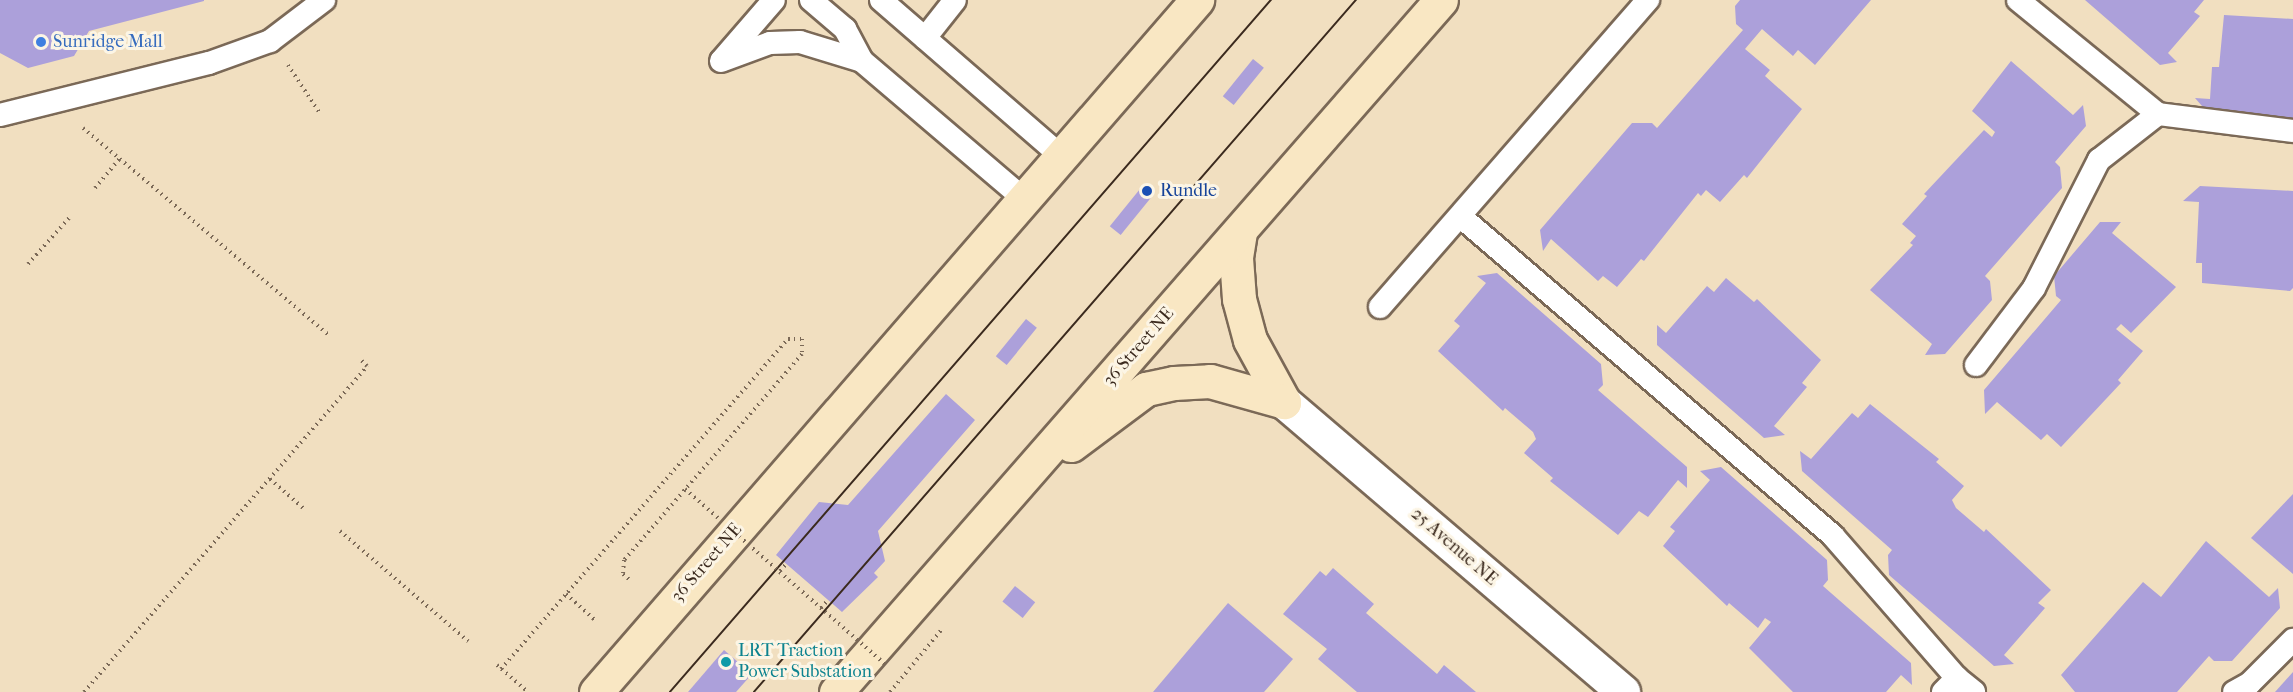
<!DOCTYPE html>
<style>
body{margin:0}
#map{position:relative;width:2293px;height:692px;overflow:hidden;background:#f1dfc0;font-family:"IM FELL French Canon",serif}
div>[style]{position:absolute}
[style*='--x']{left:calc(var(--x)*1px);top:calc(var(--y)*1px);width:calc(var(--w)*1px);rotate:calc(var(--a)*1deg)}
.building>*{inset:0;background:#aca0da;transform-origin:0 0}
.path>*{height:4px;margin-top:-2px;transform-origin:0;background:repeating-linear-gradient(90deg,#7b6957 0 1.5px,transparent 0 6px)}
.roads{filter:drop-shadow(2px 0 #7b6957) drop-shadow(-2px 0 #7b6957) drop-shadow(0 2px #7b6957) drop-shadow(0 -2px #7b6957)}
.lane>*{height:22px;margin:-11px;padding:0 11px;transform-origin:11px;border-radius:11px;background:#fff}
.street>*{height:33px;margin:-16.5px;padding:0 16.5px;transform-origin:16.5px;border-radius:16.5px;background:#fff}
.secondary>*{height:33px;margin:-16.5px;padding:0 16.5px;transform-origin:16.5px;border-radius:16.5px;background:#f9e7c3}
.tram>*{height:1.5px;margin:-0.75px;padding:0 0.75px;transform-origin:0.75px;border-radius:0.75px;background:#3b2a1e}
.path-bridge>*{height:4px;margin-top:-2px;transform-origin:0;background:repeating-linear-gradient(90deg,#7b6957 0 1.5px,transparent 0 6px)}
.dots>*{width:16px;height:16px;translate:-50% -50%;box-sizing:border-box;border:3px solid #fcf5e5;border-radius:50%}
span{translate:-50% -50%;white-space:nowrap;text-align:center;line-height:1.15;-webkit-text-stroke:6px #fcf5e5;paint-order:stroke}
.shop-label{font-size:18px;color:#366cbe}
.left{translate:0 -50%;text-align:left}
.transit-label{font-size:18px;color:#164399}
.street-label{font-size:18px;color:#3b2a1e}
.culture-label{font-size:18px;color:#0d838f}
</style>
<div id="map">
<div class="building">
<div style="clip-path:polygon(0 0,204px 0,204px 1px,89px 31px,74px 56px,28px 68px,0 53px)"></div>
<div style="clip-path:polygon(1740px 0,1871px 0,1815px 65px,1798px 50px,1793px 56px,1762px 29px,1745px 49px,1770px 70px,1765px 76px,1802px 109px,1747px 178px,1744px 175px,1720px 202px,1706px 190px,1701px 196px,1698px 193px,1644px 261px,1641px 259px,1617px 287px,1603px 276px,1598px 281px,1551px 239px,1543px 251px,1540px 230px,1632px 123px,1652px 123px,1657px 128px,1743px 30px,1736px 24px,1735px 6px)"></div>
<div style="clip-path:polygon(2085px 0,2204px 0,2194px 12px,2200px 16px,2168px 53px,2177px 62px,2160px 65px)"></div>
<div style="clip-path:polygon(2224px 15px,2293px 19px,2293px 119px,2209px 114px,2195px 98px,2210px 99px,2212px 67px,2219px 67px)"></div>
<div style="left:1253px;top:59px;width:14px;height:48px;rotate:39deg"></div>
<div style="clip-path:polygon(2011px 61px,2073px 115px,2083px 105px,2086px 126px,2055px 162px,2060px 167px,2062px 188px,1985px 276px,1990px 281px,1992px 300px,1945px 354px,1925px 355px,1932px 344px,1870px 290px,1913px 245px,1910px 243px,1916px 236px,1902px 224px,1927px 196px,1924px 194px,1984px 130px,1992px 137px,1995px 132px,1972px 111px)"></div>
<div style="clip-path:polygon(2200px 186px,2293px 191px,2293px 288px,2290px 291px,2202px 283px,2202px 263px,2196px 263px,2199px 202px,2183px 201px)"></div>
<div style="left:1140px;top:189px;width:14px;height:48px;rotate:39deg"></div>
<div style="clip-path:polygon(2100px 222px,2121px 222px,2112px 233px,2176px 287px,2131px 333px,2121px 324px,2116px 329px,2143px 351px,2118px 380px,2121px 383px,2061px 447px,2047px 434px,2041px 440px,1997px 402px,1985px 414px,1984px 390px,2061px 300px,2056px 296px,2054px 276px)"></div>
<div style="clip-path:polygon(1497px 273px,1601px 364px,1603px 385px,1598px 390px,1687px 467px,1687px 488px,1678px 480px,1648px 517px,1639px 511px,1618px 535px,1550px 481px,1553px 478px,1524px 453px,1536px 439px,1533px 432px,1505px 408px,1503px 411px,1438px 351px,1460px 326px,1454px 321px,1486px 283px,1477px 276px)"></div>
<div style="clip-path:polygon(1726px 278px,1754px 302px,1757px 299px,1821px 360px,1802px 383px,1807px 387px,1774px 426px,1785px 435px,1764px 438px,1657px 345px,1657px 325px,1666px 333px,1707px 286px,1714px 292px)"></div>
<div style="left:1026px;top:319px;width:14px;height:48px;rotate:39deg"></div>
<div style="clip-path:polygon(946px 394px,975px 420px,878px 531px,885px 561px,874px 573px,878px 577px,842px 612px,776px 555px,819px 502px,848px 505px)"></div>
<div style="clip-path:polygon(1870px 404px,1939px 459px,1936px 462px,1964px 486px,1952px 500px,1956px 508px,1984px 532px,1986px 529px,2051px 590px,2038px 603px,2045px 608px,2004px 655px,2014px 664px,1994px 666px,1889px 575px,1888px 555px,1892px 550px,1802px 471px,1800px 451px,1811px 459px,1852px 413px,1858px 418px)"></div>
<div style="clip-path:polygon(1721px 467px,1827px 560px,1828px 580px,1823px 586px,1911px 663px,1912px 685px,1901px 675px,1886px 692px,1793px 692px,1749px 648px,1771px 622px,1765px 618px,1758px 628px,1729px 603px,1727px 606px,1663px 546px,1675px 531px,1670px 527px,1710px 480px,1700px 471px)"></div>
<div style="clip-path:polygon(2293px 494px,2293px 574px,2251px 538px)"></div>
<div style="clip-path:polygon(2206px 541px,2269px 597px,2278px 588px,2280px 608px,2232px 661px,2214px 661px,2209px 656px,2177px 692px,2075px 692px,2061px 675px,2143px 582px,2161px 597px)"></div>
<div style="clip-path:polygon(1333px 568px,1374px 604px,1366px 613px,1437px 674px,1444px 665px,1476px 692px,1357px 692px,1318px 659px,1327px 649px,1283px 614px,1320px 571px,1326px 576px)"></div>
<div style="left:1015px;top:586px;width:26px;height:20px;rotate:39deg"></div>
<div style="clip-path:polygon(1228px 603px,1293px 659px,1264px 692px,1153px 692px)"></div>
<div style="clip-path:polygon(724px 650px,752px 674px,736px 692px,688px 692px)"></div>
<div style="clip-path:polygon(2293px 672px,2293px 692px,2275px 692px)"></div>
</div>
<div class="path">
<div style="--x:288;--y:65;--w:56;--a:56.6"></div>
<div style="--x:83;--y:128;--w:322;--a:40.1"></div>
<div style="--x:95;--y:188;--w:39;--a:-50"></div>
<div style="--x:28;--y:264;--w:62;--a:-48.3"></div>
<div style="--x:270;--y:479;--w:44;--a:41.3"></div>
<div style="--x:340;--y:531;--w:169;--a:40.7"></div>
<div style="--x:780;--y:571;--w:9;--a:-49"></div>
<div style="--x:566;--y:594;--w:40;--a:42"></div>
<div style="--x:821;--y:608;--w:11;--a:-49"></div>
<div style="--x:497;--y:665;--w:41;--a:41.1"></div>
<div style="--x:501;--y:669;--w:437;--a:-49"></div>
<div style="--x:788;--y:339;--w:14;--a:0"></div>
<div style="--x:802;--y:339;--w:15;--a:90"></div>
<div style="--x:802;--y:354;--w:272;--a:130.8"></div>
<div style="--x:624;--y:560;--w:14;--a:94"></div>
<div style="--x:623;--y:574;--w:11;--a:41"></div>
<div style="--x:84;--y:692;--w:432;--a:-49"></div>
<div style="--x:367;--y:366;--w:8;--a:-135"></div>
<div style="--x:890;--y:692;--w:83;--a:-50.4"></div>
</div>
<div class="roads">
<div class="lane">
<div style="--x:811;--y:0;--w:45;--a:40.5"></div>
<div style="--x:845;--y:29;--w:36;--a:62"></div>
<div style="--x:862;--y:61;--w:213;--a:40.4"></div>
<div style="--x:881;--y:0;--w:238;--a:40.9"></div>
<div style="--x:2018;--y:0;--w:181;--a:39.2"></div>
<div style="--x:2158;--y:114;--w:136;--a:7.2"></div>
<div style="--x:925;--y:38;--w:48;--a:-51.7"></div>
<div style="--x:722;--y:60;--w:79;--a:-49.1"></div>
<div style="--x:721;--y:61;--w:52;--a:-20.2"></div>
<div style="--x:770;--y:43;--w:30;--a:-2"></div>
<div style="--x:800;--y:42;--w:65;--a:17"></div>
<div style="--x:0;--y:115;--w:215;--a:-14"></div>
<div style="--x:209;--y:63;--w:65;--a:-19.8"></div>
<div style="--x:270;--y:41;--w:68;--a:-37.2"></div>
<div style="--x:1460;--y:216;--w:491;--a:40.6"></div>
<div style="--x:1833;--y:536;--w:189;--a:48.9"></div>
<div style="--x:1380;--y:307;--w:408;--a:-48.9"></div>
<div style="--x:1976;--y:365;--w:96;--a:-53"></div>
<div style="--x:2034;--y:288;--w:144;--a:-63.1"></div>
<div style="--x:2099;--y:160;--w:75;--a:-37.9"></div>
<div style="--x:1943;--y:692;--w:20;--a:-45"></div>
<div style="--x:1957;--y:678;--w:22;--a:39"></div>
<div style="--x:2234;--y:692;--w:18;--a:-29"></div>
<div style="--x:2250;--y:683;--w:61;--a:-45"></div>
</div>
<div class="street">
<div style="--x:1284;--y:402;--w:446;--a:40.5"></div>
</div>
<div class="secondary">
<div style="--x:1240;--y:232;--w:26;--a:99"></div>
<div style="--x:1236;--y:258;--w:41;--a:85.8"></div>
<div style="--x:1239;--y:299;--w:42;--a:75"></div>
<div style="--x:1250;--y:340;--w:71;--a:61.3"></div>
<div style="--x:1071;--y:445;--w:94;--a:-36.7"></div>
<div style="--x:1146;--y:389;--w:29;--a:-12"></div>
<div style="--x:1174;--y:383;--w:36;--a:-3"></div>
<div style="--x:1210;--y:381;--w:77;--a:15.8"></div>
<div style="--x:596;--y:692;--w:917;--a:-49.03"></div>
<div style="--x:836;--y:692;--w:919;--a:-48.84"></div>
</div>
</div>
<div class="tram">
<div style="--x:670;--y:692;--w:917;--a:-49.03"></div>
<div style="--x:754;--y:692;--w:917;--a:-48.98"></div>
</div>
<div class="path-bridge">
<div style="--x:685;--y:489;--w:269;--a:41.2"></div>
</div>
<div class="dots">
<div style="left:41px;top:42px;background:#3f7fe0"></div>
<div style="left:1147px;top:191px;background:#1a4fb4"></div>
<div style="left:726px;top:662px;background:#0f9aa8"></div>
</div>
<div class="shop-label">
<span class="left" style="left:53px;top:42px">Sunridge Mall</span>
</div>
<div class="transit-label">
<span class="left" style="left:1160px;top:191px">Rundle</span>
</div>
<div class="street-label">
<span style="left:1139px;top:347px;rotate:-49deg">36 Street NE</span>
<span style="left:1454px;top:547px;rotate:41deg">25 Avenue NE</span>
<span style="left:707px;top:563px;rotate:-49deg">36 Street NE</span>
</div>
<div class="culture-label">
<span class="left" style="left:738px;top:662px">LRT Traction<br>Power Substation</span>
</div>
</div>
